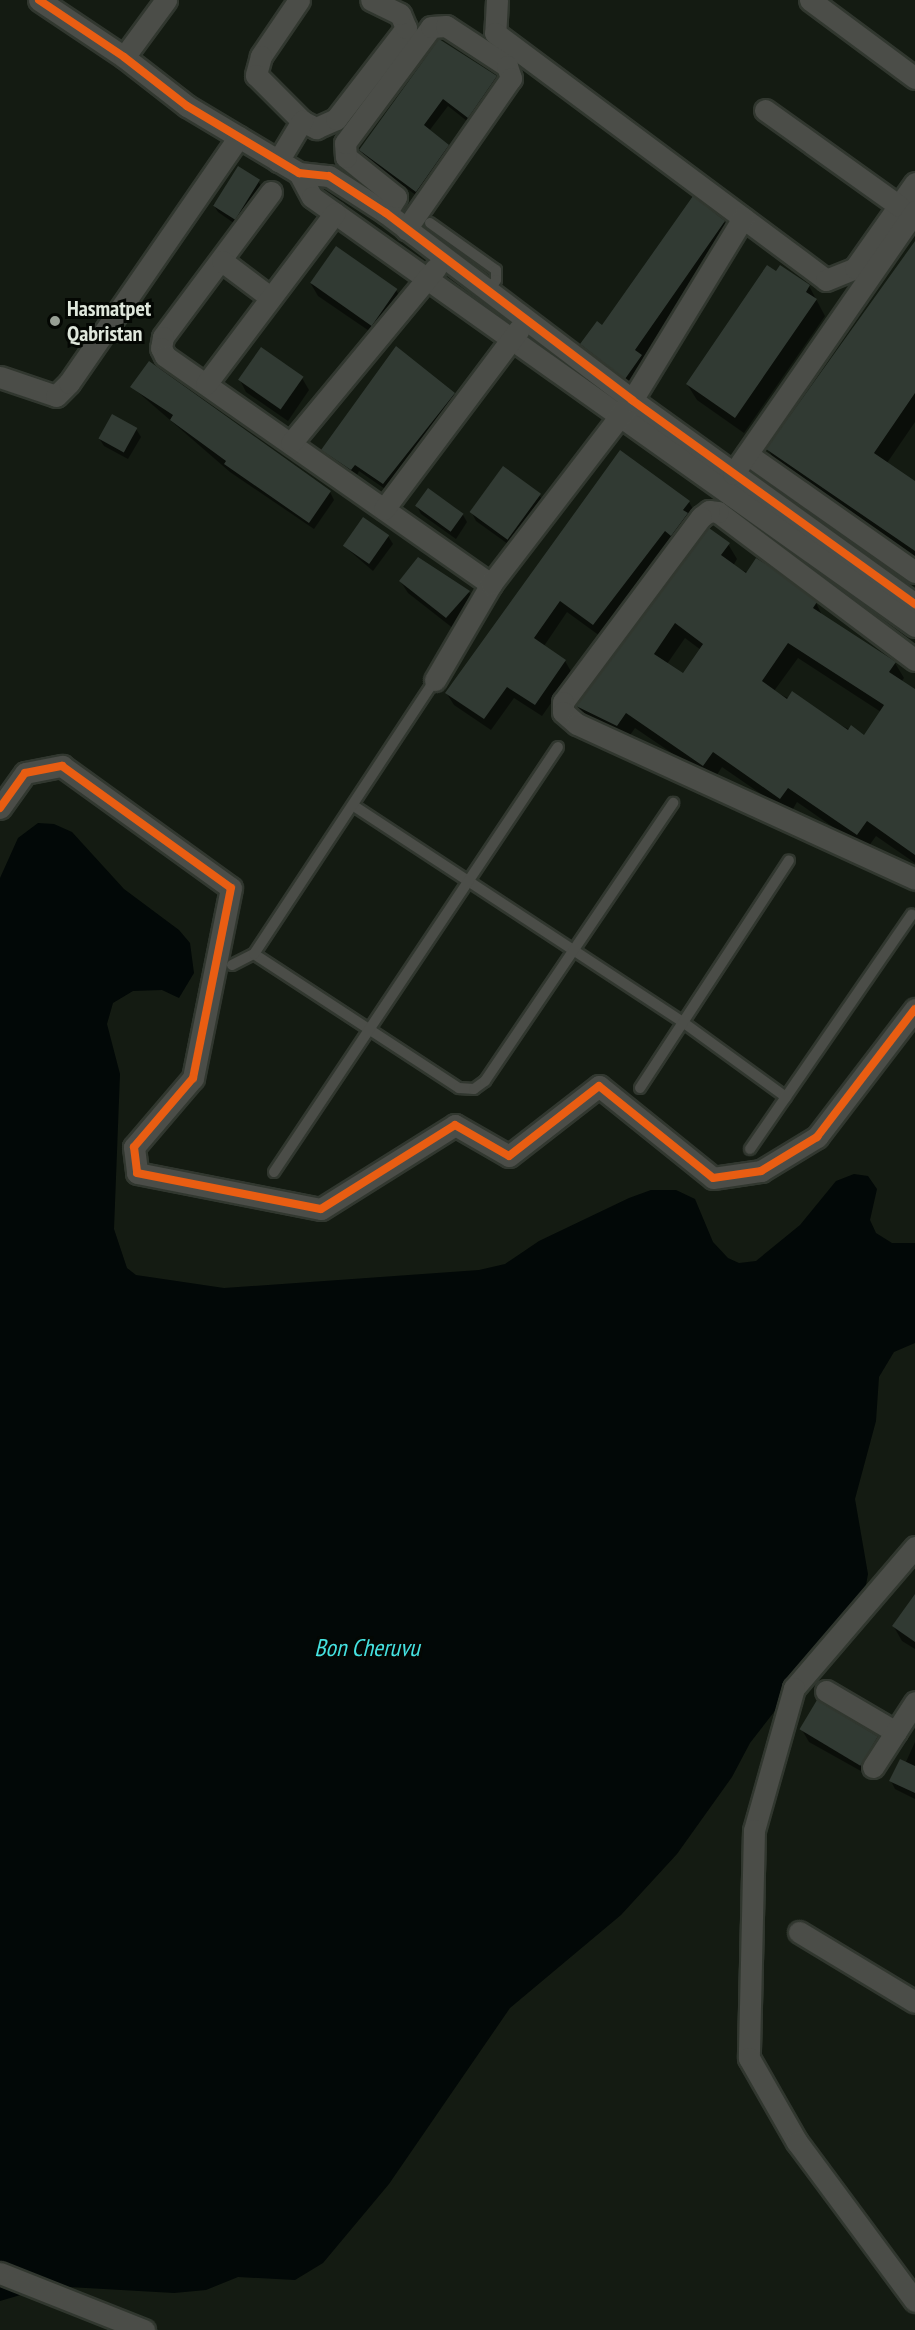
<!DOCTYPE html>
<style>
body{margin:0}
#map{position:relative;width:915px;height:2330px;overflow:hidden;background:#141b12;font-family:"PT Sans Narrow",sans-serif}
div>[style]{position:absolute}
[style*='--x']{left:calc(var(--x)*1px);top:calc(var(--y)*1px);width:calc(var(--w)*1px);rotate:calc(var(--a)*1deg)}
.water>*{inset:0;background:#020807}
.shadow>*{inset:0;background:#0007}
.building>*{inset:0;background:#313a33;transform-origin:0 0}
.roads{filter:drop-shadow(2px 0 #31372f) drop-shadow(-2px 0 #31372f) drop-shadow(0 2px #31372f) drop-shadow(0 -2px #31372f)}
.service>*{height:10px;margin:-5px;padding:0 5px;transform-origin:5px;border-radius:5px;background:#4b4d48}
.minor>*{height:21px;margin:-10.5px;padding:0 10.5px;transform-origin:10.5px;border-radius:10.5px;background:#4b4d48}
.cycleway>*{height:8px;margin:-4px;padding:0 4px;transform-origin:4px;border-radius:4px;background:#e95d12}
.dots>*{width:16px;height:16px;translate:-50% -50%;box-sizing:border-box;border:3px solid #040703;border-radius:50%}
span{translate:-50% -50%;white-space:nowrap;text-align:center;line-height:1.15;-webkit-text-stroke:6px #040703;paint-order:stroke}
.poi-label{font-size:22px;color:#dfe7dc;font-weight:700}
.left{translate:0 -50%;text-align:left}
.water-label{font-size:24px;color:#45e2e1;font-style:italic}
</style>
<div id="map">
<div class="water">
<div style="clip-path:polygon(38px 823px,54px 824px,72px 832px,124px 889px,179px 930px,190px 943px,194px 973px,179px 998px,162px 990px,133px 991px,113px 1003px,107px 1024px,120px 1074px,114px 1229px,127px 1268px,136px 1275px,224px 1288px,479px 1270px,505px 1264px,539px 1241px,629px 1198px,651px 1190px,676px 1190px,695px 1199px,713px 1242px,728px 1258px,739px 1263px,756px 1261px,800px 1225px,836px 1181px,854px 1174px,868px 1176px,877px 1189px,870px 1220px,876px 1233px,892px 1243px,915px 1243px,915px 1343px,894px 1352px,879px 1377px,876px 1421px,855px 1499px,868px 1574px,864px 1596px,750px 1743px,732px 1777px,677px 1854px,621px 1915px,510px 2008px,389px 2184px,323px 2263px,295px 2280px,238px 2277px,206px 2290px,174px 2293px,51px 2286px,0 2301px,0 878px,18px 838px)"></div>
</div>
<div class="shadow">
<div style="clip-path:polygon(439px 41px,495px 75px,500px 83px,472px 125px,448px 106px,429px 131px,452px 154px,421px 199px,365px 157px,360px 150px)"></div>
<div style="clip-path:polygon(258px 181px,263px 189px,238px 226px,218px 212px,213px 204px)"></div>
<div style="clip-path:polygon(724px 222px,733px 237px,634px 393px,590px 359px,581px 344px)"></div>
<div style="clip-path:polygon(915px 243px,915px 422px,887px 463px,915px 483px,915px 560px,777px 465px,768px 449px)"></div>
<div style="clip-path:polygon(776px 273px,809px 286px,825px 316px,744px 433px,697px 400px,687px 384px)"></div>
<div style="clip-path:polygon(311px 284px,396px 290px,403px 302px,378px 337px,318px 296px)"></div>
<div style="clip-path:polygon(302px 378px,309px 390px,288px 421px,246px 392px,240px 380px)"></div>
<div style="clip-path:polygon(132px 387px,330px 492px,334px 500px,314px 529px,230px 472px)"></div>
<div style="clip-path:polygon(454px 394px,459px 401px,388px 491px,359px 471px,356px 477px,328px 458px,323px 450px)"></div>
<div style="clip-path:polygon(136px 429px,141px 437px,128px 459px,104px 446px,99px 438px)"></div>
<div style="clip-path:polygon(620px 452px,689px 502px,696px 514px,600px 636px,567px 612px,544px 646px,565px 661px,572px 673px,542px 716px,514px 698px,491px 730px,454px 705px,447px 694px)"></div>
<div style="clip-path:polygon(539px 495px,544px 502px,508px 544px,476px 521px,472px 513px)"></div>
<div style="clip-path:polygon(417px 506px,463px 515px,467px 522px,456px 539px,421px 514px)"></div>
<div style="clip-path:polygon(363px 519px,388px 536px,393px 544px,373px 571px,344px 546px)"></div>
<div style="clip-path:polygon(evenodd,728px 544px,737px 559px,733px 566px,816px 603px,823px 617px,895px 663px,904px 678px,901px 682px,915px 691px,915px 863px,876px 836px,866px 850px,797px 802px,790px 814px,722px 767px,713px 781px,635px 728px,626px 741px,587px 722px,578px 706px,728px 544px,685px 638px,701px 650px,683px 675px,667px 664px,685px 638px,728px 544px,798px 658px,881px 712px,864px 737px,774px 691px,798px 658px)"></div>
<div style="clip-path:polygon(419px 559px,469px 592px,476px 604px,454px 629px,408px 593px,401px 582px)"></div>
<div style="clip-path:polygon(915px 1599px,915px 1649px,902px 1641px,894px 1627px)"></div>
<div style="clip-path:polygon(802px 1730px,877px 1737px,884px 1749px,868px 1775px,809px 1742px)"></div>
<div style="clip-path:polygon(915px 1742px,915px 1799px,895px 1789px,891px 1781px,905px 1764px)"></div>
</div>
<div class="building">
<div style="clip-path:polygon(439px 39px,497px 76px,468px 118px,443px 99px,424px 125px,449px 145px,416px 192px,359px 150px)"></div>
<div style="left:238px;top:166px;width:26px;height:47px;rotate:32deg"></div>
<div style="clip-path:polygon(693px 196px,725px 221px,635px 350px,642px 355px,625px 379px,580px 344px,597px 321px,602px 325px)"></div>
<div style="clip-path:polygon(915px 241px,915px 393px,874px 453px,915px 481px,915px 551px,766px 449px)"></div>
<div style="left:336px;top:246px;width:75px;height:45px;rotate:35deg"></div>
<div style="clip-path:polygon(767px 265px,776px 271px,780px 265px,810px 285px,806px 292px,817px 299px,735px 418px,686px 384px)"></div>
<div style="clip-path:polygon(396px 346px,455px 393px,383px 484px,355px 465px,351px 470px,321px 450px)"></div>
<div style="left:261px;top:347px;width:52px;height:40px;rotate:35deg"></div>
<div style="clip-path:polygon(149px 361px,331px 491px,309px 523px,224px 464px,226px 461px,170px 420px,173px 415px,130px 387px)"></div>
<div style="left:112px;top:414px;width:29px;height:28px;rotate:29deg"></div>
<div style="clip-path:polygon(620px 450px,690px 501px,683px 510px,688px 513px,671px 536px,665px 531px,593px 625px,560px 601px,534px 638px,566px 660px,535px 705px,507px 687px,484px 719px,445px 693px)"></div>
<div style="left:503px;top:466px;width:47px;height:57px;rotate:36deg"></div>
<div style="left:428px;top:488px;width:44px;height:22px;rotate:36deg"></div>
<div style="left:363px;top:517px;width:32px;height:35px;rotate:35deg"></div>
<div style="clip-path:polygon(evenodd,709px 528px,730px 543px,721px 555px,746px 573px,756px 558px,769px 566px,817px 602px,813px 608px,896px 662px,889px 672px,915px 689px,915px 855px,867px 821px,857px 835px,788px 788px,780px 799px,713px 752px,703px 766px,626px 713px,617px 726px,576px 706px,709px 528px,675px 623px,703px 644px,683px 673px,654px 654px,675px 623px,709px 528px,788px 643px,884px 705px,864px 735px,851px 725px,848px 730px,792px 691px,787px 699px,762px 681px,788px 643px)"></div>
<div style="clip-path:polygon(418px 557px,470px 591px,446px 618px,399px 581px)"></div>
<div style="clip-path:polygon(915px 1594px,915px 1642px,892px 1626px)"></div>
<div style="left:817px;top:1700px;width:71px;height:34px;rotate:31deg"></div>
<div style="clip-path:polygon(900px 1759px,915px 1766px,915px 1793px,889px 1781px)"></div>
</div>
<div class="roads">
<div class="service">
<div style="--x:430;--y:223;--w:81;--a:35.5"></div>
<div style="--x:496;--y:270;--w:10;--a:90"></div>
<div style="--x:496;--y:280;--w:14;--a:124"></div>
<div style="--x:354;--y:806;--w:395;--a:33.3"></div>
<div style="--x:684;--y:1023;--w:126;--a:36"></div>
<div style="--x:254;--y:954;--w:245;--a:33.2"></div>
<div style="--x:459;--y:1088;--w:15;--a:4"></div>
<div style="--x:474;--y:1089;--w:14;--a:-36"></div>
<div style="--x:485;--y:1081;--w:336;--a:-55.9"></div>
<div style="--x:232;--y:965;--w:25;--a:-27"></div>
<div style="--x:254;--y:954;--w:328;--a:-56.6"></div>
<div style="--x:640;--y:1088;--w:272;--a:-56.8"></div>
<div style="--x:750;--y:1149;--w:285;--a:-55.4"></div>
<div style="--x:274;--y:1172;--w:511;--a:-56.25"></div>
</div>
<div class="minor">
<div style="--x:39;--y:0;--w:102;--a:33.8"></div>
<div style="--x:124;--y:57;--w:80;--a:37.9"></div>
<div style="--x:187;--y:106;--w:131;--a:30.9"></div>
<div style="--x:299;--y:173;--w:30;--a:6"></div>
<div style="--x:329;--y:176;--w:68;--a:33"></div>
<div style="--x:386;--y:213;--w:309;--a:37.2"></div>
<div style="--x:632;--y:400;--w:349;--a:35.8"></div>
<div style="--x:299;--y:0;--w:68;--a:124.2"></div>
<div style="--x:261;--y:56;--w:20;--a:105"></div>
<div style="--x:256;--y:75;--w:65;--a:45"></div>
<div style="--x:302;--y:121;--w:16;--a:27"></div>
<div style="--x:316;--y:128;--w:22;--a:-24"></div>
<div style="--x:336;--y:119;--w:115;--a:-52.4"></div>
<div style="--x:406;--y:28;--w:15;--a:-113"></div>
<div style="--x:400;--y:14;--w:32;--a:-154"></div>
<div style="--x:497;--y:0;--w:33;--a:93"></div>
<div style="--x:495;--y:33;--w:413;--a:36.7"></div>
<div style="--x:826;--y:280;--w:31;--a:-22"></div>
<div style="--x:855;--y:268;--w:104;--a:-54.8"></div>
<div style="--x:810;--y:0;--w:131;--a:36.6"></div>
<div style="--x:124;--y:57;--w:71;--a:-53.6"></div>
<div style="--x:765;--y:110;--w:165;--a:35.6"></div>
<div style="--x:278;--y:161;--w:47;--a:-59"></div>
<div style="--x:299;--y:173;--w:27;--a:62"></div>
<div style="--x:312;--y:197;--w:740;--a:35.43"></div>
<div style="--x:271;--y:192;--w:181;--a:126.7"></div>
<div style="--x:163;--y:337;--w:11;--a:100"></div>
<div style="--x:161;--y:348;--w:9;--a:63"></div>
<div style="--x:165;--y:356;--w:398;--a:35"></div>
<div style="--x:386;--y:213;--w:19;--a:-58"></div>
<div style="--x:396;--y:197;--w:64;--a:-141.3"></div>
<div style="--x:346;--y:157;--w:14;--a:-94"></div>
<div style="--x:345;--y:143;--w:144;--a:-53.4"></div>
<div style="--x:431;--y:27;--w:15;--a:-4"></div>
<div style="--x:446;--y:26;--w:73;--a:33.3"></div>
<div style="--x:507;--y:66;--w:13;--a:72"></div>
<div style="--x:511;--y:78;--w:184;--a:124.8"></div>
<div style="--x:222;--y:261;--w:60;--a:36.9"></div>
<div style="--x:0;--y:377;--w:59;--a:18.7"></div>
<div style="--x:56;--y:396;--w:18;--a:-45"></div>
<div style="--x:69;--y:383;--w:299;--a:-55.4"></div>
<div style="--x:206;--y:384;--w:214;--a:-53"></div>
<div style="--x:291;--y:443;--w:227;--a:-50.4"></div>
<div style="--x:747;--y:454;--w:205;--a:35.1"></div>
<div style="--x:733;--y:474;--w:320;--a:-55.3"></div>
<div style="--x:384;--y:509;--w:225;--a:-53.1"></div>
<div style="--x:915;--y:660;--w:246;--a:-143.1"></div>
<div style="--x:718;--y:512;--w:9;--a:-174"></div>
<div style="--x:709;--y:511;--w:10;--a:143"></div>
<div style="--x:701;--y:517;--w:231;--a:126.7"></div>
<div style="--x:563;--y:702;--w:10;--a:90"></div>
<div style="--x:563;--y:712;--w:18;--a:41"></div>
<div style="--x:577;--y:724;--w:372;--a:24.6"></div>
<div style="--x:435;--y:680;--w:111;--a:-59.7"></div>
<div style="--x:491;--y:584;--w:232;--a:-52.5"></div>
<div style="--x:632;--y:400;--w:213;--a:-58.6"></div>
<div style="--x:0;--y:808;--w:43;--a:-54.5"></div>
<div style="--x:25;--y:773;--w:38;--a:-11"></div>
<div style="--x:62;--y:766;--w:208;--a:35.8"></div>
<div style="--x:231;--y:888;--w:194;--a:101.3"></div>
<div style="--x:193;--y:1078;--w:91;--a:130.5"></div>
<div style="--x:134;--y:1147;--w:26;--a:83"></div>
<div style="--x:137;--y:1173;--w:187;--a:11.1"></div>
<div style="--x:321;--y:1209;--w:158;--a:-32.1"></div>
<div style="--x:455;--y:1125;--w:62;--a:29.9"></div>
<div style="--x:509;--y:1156;--w:114;--a:-37.9"></div>
<div style="--x:599;--y:1086;--w:146;--a:38.9"></div>
<div style="--x:713;--y:1178;--w:49;--a:-8.3"></div>
<div style="--x:761;--y:1171;--w:66;--a:-31.3"></div>
<div style="--x:817;--y:1137;--w:161;--a:-52.6"></div>
<div style="--x:915;--y:1547;--w:186;--a:130.6"></div>
<div style="--x:794;--y:1688;--w:148;--a:105.7"></div>
<div style="--x:754;--y:1830;--w:228;--a:91.3"></div>
<div style="--x:749;--y:2058;--w:97;--a:60.3"></div>
<div style="--x:797;--y:2142;--w:198;--a:53.4"></div>
<div style="--x:826;--y:1691;--w:81;--a:30.4"></div>
<div style="--x:873;--y:1767;--w:77;--a:-57.1"></div>
<div style="--x:799;--y:1932;--w:135;--a:31.1"></div>
<div style="--x:0;--y:2273;--w:155;--a:21.6"></div>
</div>
</div>
<div class="cycleway">
<div style="--x:39;--y:0;--w:102;--a:33.8"></div>
<div style="--x:124;--y:57;--w:80;--a:37.9"></div>
<div style="--x:187;--y:106;--w:131;--a:30.9"></div>
<div style="--x:299;--y:173;--w:30;--a:6"></div>
<div style="--x:329;--y:176;--w:68;--a:33"></div>
<div style="--x:386;--y:213;--w:309;--a:37.2"></div>
<div style="--x:632;--y:400;--w:349;--a:35.8"></div>
<div style="--x:0;--y:808;--w:43;--a:-54.5"></div>
<div style="--x:25;--y:773;--w:38;--a:-11"></div>
<div style="--x:62;--y:766;--w:208;--a:35.8"></div>
<div style="--x:231;--y:888;--w:194;--a:101.3"></div>
<div style="--x:193;--y:1078;--w:91;--a:130.5"></div>
<div style="--x:134;--y:1147;--w:26;--a:83"></div>
<div style="--x:137;--y:1173;--w:187;--a:11.1"></div>
<div style="--x:321;--y:1209;--w:158;--a:-32.1"></div>
<div style="--x:455;--y:1125;--w:62;--a:29.9"></div>
<div style="--x:509;--y:1156;--w:114;--a:-37.9"></div>
<div style="--x:599;--y:1086;--w:146;--a:38.9"></div>
<div style="--x:713;--y:1178;--w:49;--a:-8.3"></div>
<div style="--x:761;--y:1171;--w:66;--a:-31.3"></div>
<div style="--x:817;--y:1137;--w:161;--a:-52.6"></div>
</div>
<div class="dots">
<div style="left:55px;top:321px;background:#98a095"></div>
</div>
<div class="poi-label">
<span class="left" style="left:67px;top:321px">Hasmatpet<br>Qabristan</span>
</div>
<div class="water-label">
<span style="left:367px;top:1648px">Bon Cheruvu</span>
</div>
</div>
